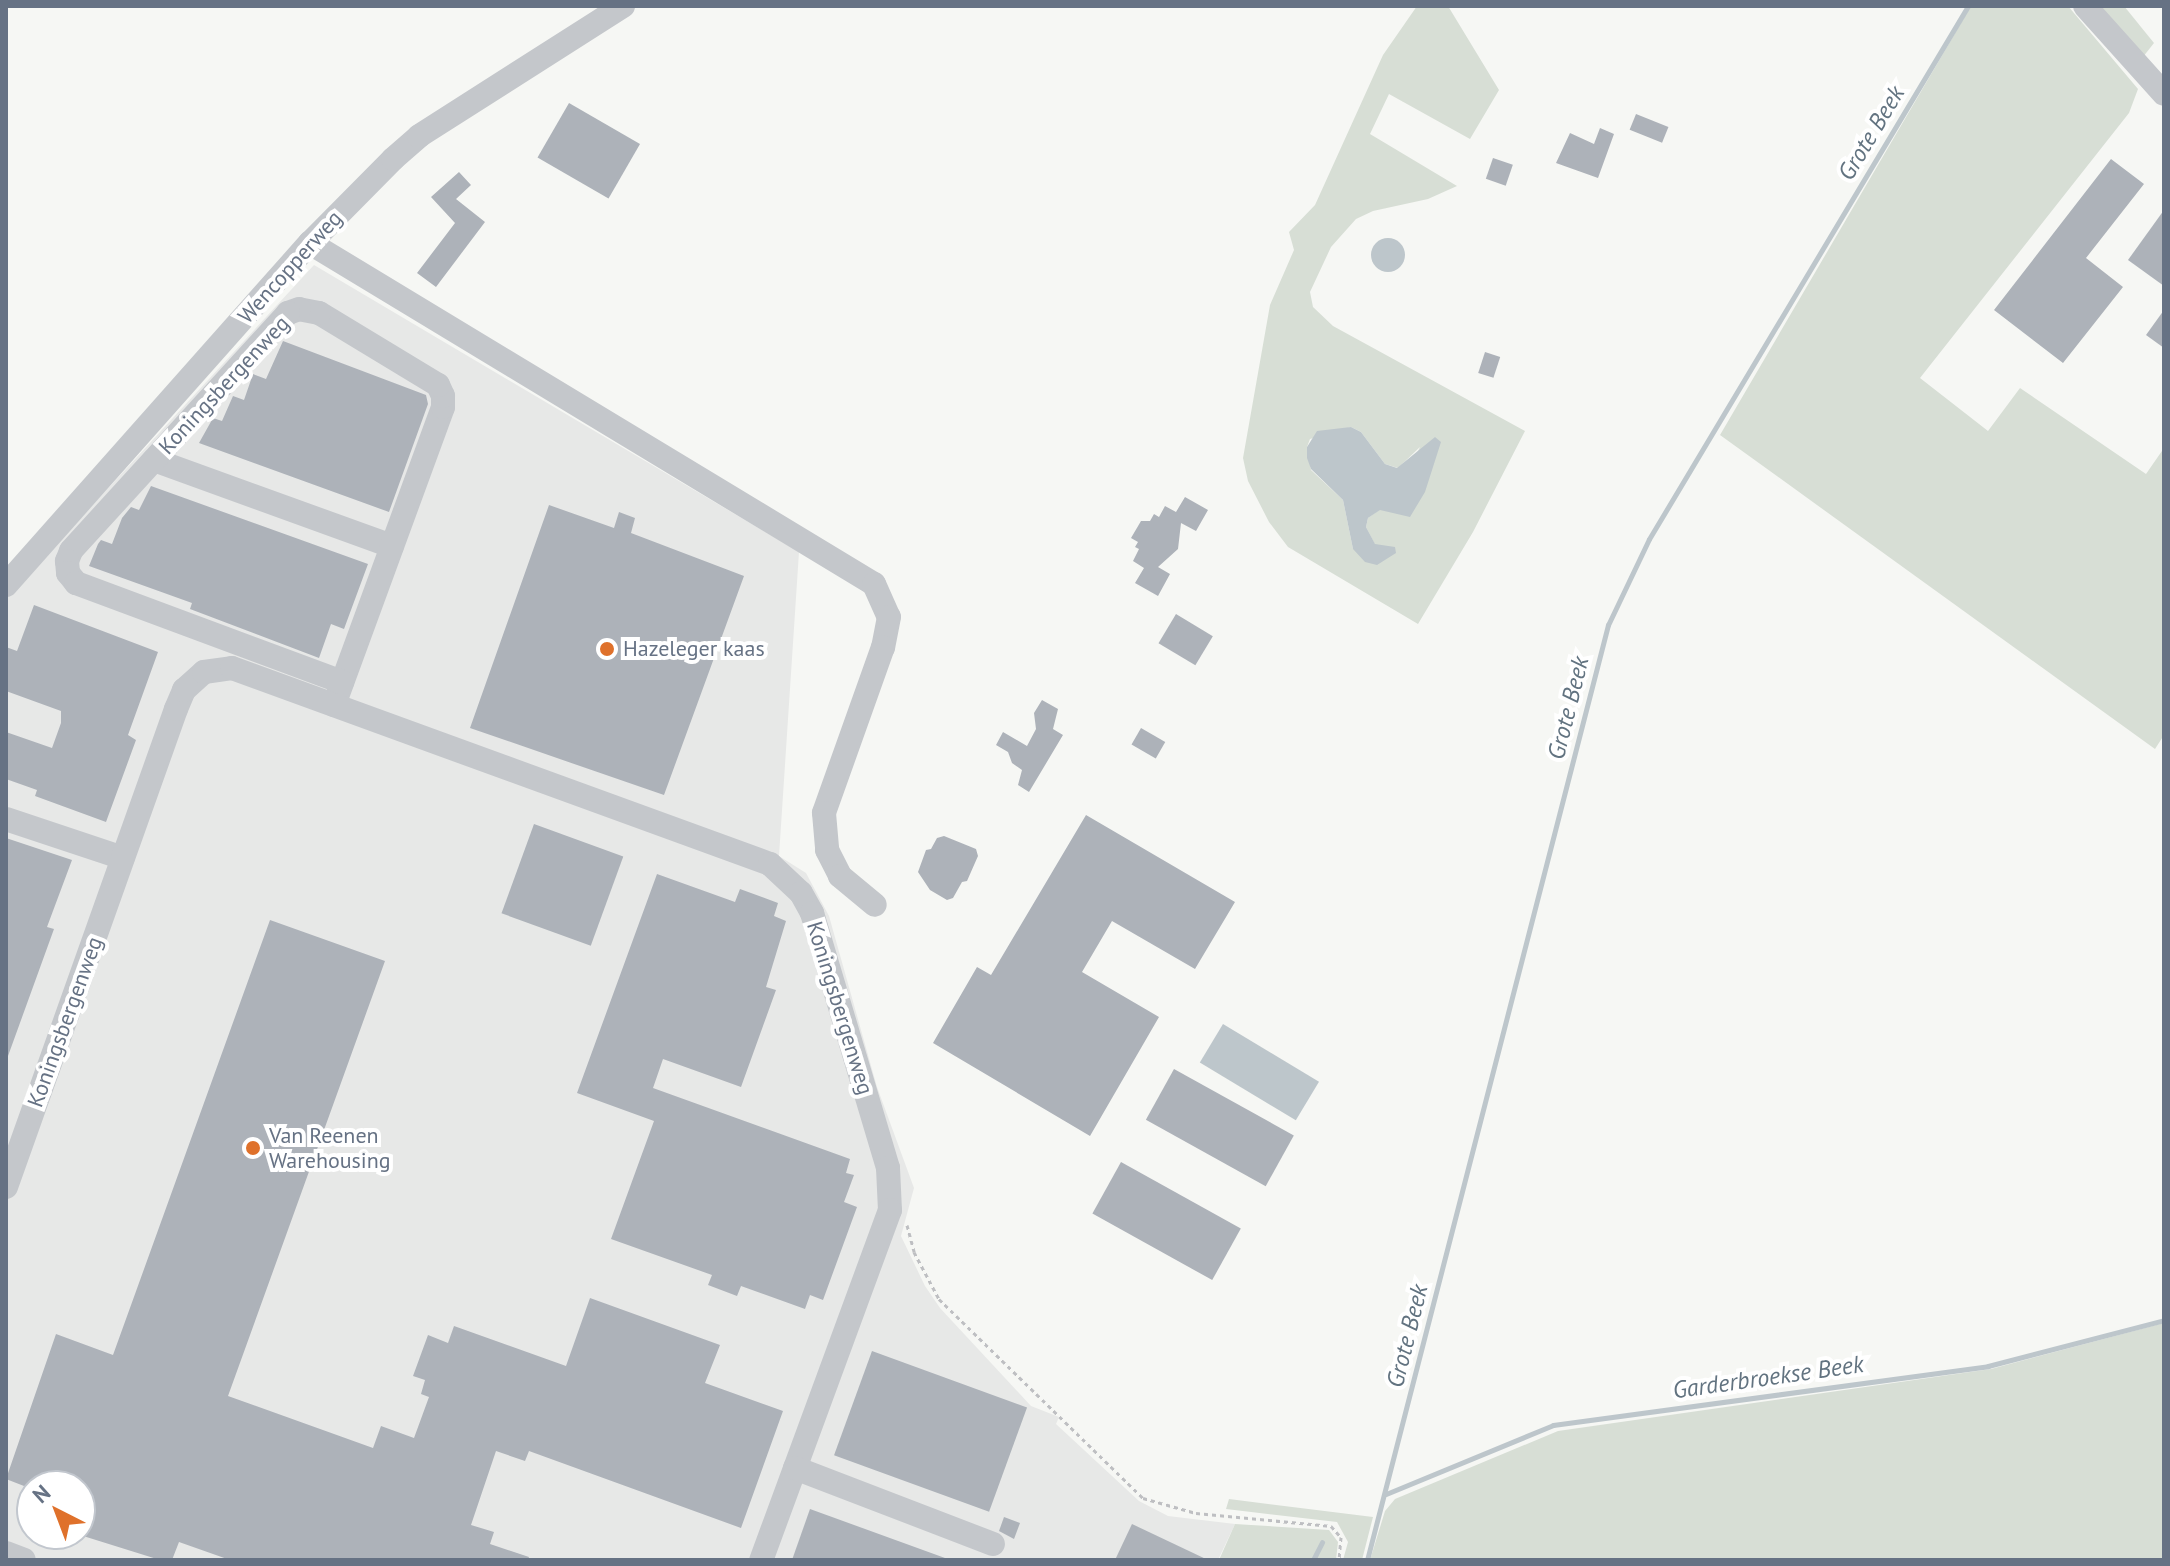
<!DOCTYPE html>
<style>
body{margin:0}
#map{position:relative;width:2170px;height:1566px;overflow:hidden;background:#f6f7f4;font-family:"PT Sans",sans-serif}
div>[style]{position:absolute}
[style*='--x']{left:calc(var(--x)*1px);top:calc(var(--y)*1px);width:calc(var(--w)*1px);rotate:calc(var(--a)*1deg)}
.built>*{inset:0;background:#e7e8e7}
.green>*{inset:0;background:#d7ded5}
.water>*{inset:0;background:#bdc6cb;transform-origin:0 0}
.round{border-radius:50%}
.stream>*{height:5px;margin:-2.5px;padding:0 2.5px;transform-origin:2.5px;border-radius:2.5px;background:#bdc6cb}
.building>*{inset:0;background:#adb2b9;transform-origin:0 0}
.path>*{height:3px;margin-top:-1.5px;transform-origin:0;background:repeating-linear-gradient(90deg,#bebfc2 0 4px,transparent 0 8px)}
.minor>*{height:24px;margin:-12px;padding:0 12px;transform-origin:12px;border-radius:12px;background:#c4c7cb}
.dots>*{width:22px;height:22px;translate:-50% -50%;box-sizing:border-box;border:4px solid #fff;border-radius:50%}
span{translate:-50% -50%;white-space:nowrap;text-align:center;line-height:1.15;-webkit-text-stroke:8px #fff;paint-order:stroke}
.street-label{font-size:22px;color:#667284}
.poi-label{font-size:22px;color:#667284}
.left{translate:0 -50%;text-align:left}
.water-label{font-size:24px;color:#627380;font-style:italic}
.frame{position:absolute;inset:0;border:8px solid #667284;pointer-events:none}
.north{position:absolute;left:16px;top:1470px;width:80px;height:80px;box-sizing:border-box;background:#fff;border:2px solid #c2c7ce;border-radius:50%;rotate:318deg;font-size:22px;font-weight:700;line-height:32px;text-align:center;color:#667284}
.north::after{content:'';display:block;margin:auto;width:28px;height:36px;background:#df712b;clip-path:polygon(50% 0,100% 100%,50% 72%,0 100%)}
</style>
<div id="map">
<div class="built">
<div style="clip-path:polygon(evenodd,314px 265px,799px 552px,779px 856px,806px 873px,829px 916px,877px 1087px,914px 1188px,901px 1236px,925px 1286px,940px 1308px,1031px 1406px,1059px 1417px,1056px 1424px,1139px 1501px,1168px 1516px,1235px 1524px,1218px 1560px,6px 1560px,6px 599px,314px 265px,32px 1486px,80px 1486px,80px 1534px,32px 1534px,32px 1486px)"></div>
</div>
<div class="green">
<div style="clip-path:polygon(evenodd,1417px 6px,1448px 6px,1499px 90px,1470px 139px,1389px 94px,1370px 134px,1457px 186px,1428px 199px,1373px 211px,1356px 219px,1331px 247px,1310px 292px,1313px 307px,1333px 326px,1525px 431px,1473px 532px,1418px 624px,1288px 547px,1269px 522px,1248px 481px,1243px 458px,1270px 305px,1294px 250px,1289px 232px,1315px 205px,1383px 55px,1417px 6px,1351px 427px,1361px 432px,1385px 464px,1398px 468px,1420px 447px,1389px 510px,1379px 510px,1368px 518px,1366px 527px,1375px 545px,1353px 549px,1343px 500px,1311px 470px,1307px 447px,1310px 439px,1351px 427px)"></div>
<div style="clip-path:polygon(1971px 6px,2068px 6px,2138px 89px,2129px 113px,1920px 378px,1988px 431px,2020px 388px,2146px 474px,2164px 448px,2164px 735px,2155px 749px,1720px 435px)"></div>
<div style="clip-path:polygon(2094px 6px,2124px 6px,2154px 43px,2139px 62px)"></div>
<div style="clip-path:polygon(2164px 1323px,2164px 1560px,1370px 1560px,1385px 1511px,1395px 1499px,1558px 1431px,1991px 1369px)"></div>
<div style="clip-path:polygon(1229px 1499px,1373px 1517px,1362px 1560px,1343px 1560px,1348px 1542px,1337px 1522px,1226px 1509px)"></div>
<div style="clip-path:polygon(1235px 1524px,1329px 1530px,1338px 1542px,1336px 1560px,1219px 1560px)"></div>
</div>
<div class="water">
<div class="round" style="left:1371px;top:238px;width:34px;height:34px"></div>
<div style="clip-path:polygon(1351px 427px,1361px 432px,1385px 464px,1397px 468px,1435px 437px,1441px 442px,1425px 492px,1410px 517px,1380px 510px,1368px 518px,1366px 527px,1375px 544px,1395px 547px,1396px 553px,1377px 565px,1365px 562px,1353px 549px,1343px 500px,1311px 469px,1307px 458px,1307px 447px,1317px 431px)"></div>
<div style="left:1223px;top:1024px;width:112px;height:45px;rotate:31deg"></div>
</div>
<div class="stream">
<div style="--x:1386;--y:1494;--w:181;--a:-22.4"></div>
<div style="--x:1553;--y:1425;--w:439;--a:-7.7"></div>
<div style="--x:1988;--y:1366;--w:182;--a:-14.6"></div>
<div style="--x:1313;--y:1560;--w:20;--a:-63"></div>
<div style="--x:1367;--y:1560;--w:966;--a:-75.55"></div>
<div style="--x:1608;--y:625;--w:95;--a:-64.5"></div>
<div style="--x:1649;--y:539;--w:621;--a:-59.1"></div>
</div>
<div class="building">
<div style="left:569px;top:103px;width:82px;height:63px;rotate:30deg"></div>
<div style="left:1636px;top:114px;width:35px;height:17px;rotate:22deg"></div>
<div style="clip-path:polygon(1600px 128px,1614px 134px,1598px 178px,1556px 163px,1570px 133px,1594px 144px)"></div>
<div style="left:1493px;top:158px;width:21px;height:22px;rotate:19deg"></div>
<div style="clip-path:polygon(2111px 159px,2144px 184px,2086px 258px,2123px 287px,2063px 363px,1994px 310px)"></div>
<div style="clip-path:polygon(459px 172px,471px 185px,456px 199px,485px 222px,436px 287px,417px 273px,455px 223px,431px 197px)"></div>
<div style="clip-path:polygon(2164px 210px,2164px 286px,2128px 260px)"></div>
<div style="clip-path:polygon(2164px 310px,2164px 348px,2146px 335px)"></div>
<div style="clip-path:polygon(283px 341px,426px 395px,428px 404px,389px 512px,199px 443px,213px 418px,222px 421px,233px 396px,244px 400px,253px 374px,266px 379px)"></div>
<div style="left:1485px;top:352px;width:16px;height:22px;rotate:18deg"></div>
<div style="clip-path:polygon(151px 486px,368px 564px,344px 629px,331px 624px,319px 658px,190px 609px,192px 603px,89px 566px,98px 544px,101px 540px,112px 544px,122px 518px,131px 507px,139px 510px)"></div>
<div style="clip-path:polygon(1185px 497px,1208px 510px,1196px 531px,1181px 523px,1178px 549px,1158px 567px,1170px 574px,1158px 596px,1135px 583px,1144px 568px,1133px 561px,1139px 549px,1135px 547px,1138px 542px,1131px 538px,1141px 521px,1150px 521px,1154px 514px,1159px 517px,1165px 506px,1176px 512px)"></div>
<div style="clip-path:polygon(549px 505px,614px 528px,619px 512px,635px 518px,631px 533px,744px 576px,664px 795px,470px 728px)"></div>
<div style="clip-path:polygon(34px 605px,158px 652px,128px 735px,136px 740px,106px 822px,35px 796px,37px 790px,6px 779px,6px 732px,52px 748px,61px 723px,61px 711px,6px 691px,6px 647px,17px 651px)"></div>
<div style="left:1176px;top:614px;width:43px;height:34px;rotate:31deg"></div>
<div style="clip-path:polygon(1042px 700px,1058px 709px,1053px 729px,1063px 735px,1029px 792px,1018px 785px,1022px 770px,1012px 763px,1008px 752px,996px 745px,1003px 732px,1027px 746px,1036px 729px,1034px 713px)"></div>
<div style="left:1141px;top:728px;width:28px;height:19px;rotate:30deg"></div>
<div style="clip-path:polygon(1086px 815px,1235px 902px,1195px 969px,1112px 921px,1082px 972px,1159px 1017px,1090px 1136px,933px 1043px,977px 967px,991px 975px)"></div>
<div style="left:534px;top:824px;width:95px;height:95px;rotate:20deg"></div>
<div style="clip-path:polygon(944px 836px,976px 849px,978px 856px,967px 881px,962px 882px,953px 898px,947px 900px,930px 890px,918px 872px,926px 850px,931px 849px,937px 838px)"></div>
<div style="clip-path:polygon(6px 838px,72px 860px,47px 927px,54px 929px,8px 1056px)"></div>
<div style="clip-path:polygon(657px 874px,735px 902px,740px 889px,778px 903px,774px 916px,786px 921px,766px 987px,776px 990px,741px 1087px,663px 1059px,653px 1088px,850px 1159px,846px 1173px,854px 1175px,844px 1202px,857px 1207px,823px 1300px,810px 1295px,805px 1309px,741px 1286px,737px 1296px,708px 1285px,712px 1275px,611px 1239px,654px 1121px,577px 1093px)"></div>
<div style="clip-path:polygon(270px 920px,385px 961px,228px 1396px,373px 1448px,381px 1426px,414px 1438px,429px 1397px,421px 1394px,425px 1380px,413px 1376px,428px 1335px,448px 1343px,454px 1326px,566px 1366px,590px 1298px,720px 1345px,705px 1383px,783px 1411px,741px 1528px,529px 1451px,525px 1461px,496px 1451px,471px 1525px,494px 1532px,490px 1544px,529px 1557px,528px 1560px,230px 1560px,179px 1542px,172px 1560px,160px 1560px,80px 1535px,80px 1486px,24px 1486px,6px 1479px,56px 1334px,113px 1355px)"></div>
<div style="left:1174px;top:1069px;width:137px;height:58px;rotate:29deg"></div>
<div style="left:1121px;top:1162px;width:137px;height:59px;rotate:29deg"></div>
<div style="left:872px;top:1351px;width:165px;height:111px;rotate:20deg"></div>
<div style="clip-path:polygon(810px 1509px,945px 1558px,944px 1560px,792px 1560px)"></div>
<div style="clip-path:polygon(1004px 1517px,1020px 1523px,1014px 1539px,999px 1531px)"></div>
<div style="clip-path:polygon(1132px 1524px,1208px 1560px,1115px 1560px)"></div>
</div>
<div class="path">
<div style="--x:907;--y:1225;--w:28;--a:75"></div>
<div style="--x:914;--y:1252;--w:53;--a:62"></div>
<div style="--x:939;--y:1299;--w:285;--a:44.3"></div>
<div style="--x:1143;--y:1498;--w:55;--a:15.8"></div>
<div style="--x:1196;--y:1513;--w:136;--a:5.5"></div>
<div style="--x:1331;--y:1526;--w:15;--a:48"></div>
<div style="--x:1341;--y:1537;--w:23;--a:95"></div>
</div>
<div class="minor">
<div style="--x:2085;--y:6;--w:118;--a:48.1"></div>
<div style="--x:310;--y:243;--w:659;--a:31.16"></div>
<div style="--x:874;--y:584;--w:36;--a:66"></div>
<div style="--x:889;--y:617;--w:31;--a:101"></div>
<div style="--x:883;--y:647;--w:176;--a:109.6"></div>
<div style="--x:824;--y:813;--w:37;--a:85"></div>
<div style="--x:827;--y:850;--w:29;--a:63"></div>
<div style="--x:840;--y:876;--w:45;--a:39.6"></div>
<div style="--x:154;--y:460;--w:253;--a:19.9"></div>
<div style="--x:6;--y:585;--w:458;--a:-48.4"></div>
<div style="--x:310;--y:243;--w:118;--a:-45.3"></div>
<div style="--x:393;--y:159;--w:35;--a:-41"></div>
<div style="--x:419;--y:136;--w:242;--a:-32.5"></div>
<div style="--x:334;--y:705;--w:317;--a:-69.9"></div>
<div style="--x:443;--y:407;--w:11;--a:-90"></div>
<div style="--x:443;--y:396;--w:12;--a:-114"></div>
<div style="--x:438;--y:385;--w:139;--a:-148.8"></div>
<div style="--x:319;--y:313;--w:20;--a:-169"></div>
<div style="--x:299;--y:309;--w:12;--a:160"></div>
<div style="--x:288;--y:313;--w:322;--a:132.4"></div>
<div style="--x:71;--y:551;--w:11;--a:112"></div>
<div style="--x:67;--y:561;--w:12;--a:85"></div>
<div style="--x:68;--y:573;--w:13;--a:51"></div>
<div style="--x:76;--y:583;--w:284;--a:20.4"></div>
<div style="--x:6;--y:819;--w:123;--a:18.4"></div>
<div style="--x:6;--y:1187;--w:507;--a:-70.42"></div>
<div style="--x:176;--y:709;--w:21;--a:-67"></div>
<div style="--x:184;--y:690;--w:27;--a:-42"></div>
<div style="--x:204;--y:672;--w:28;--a:-8"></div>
<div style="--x:232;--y:668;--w:573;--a:20.02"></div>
<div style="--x:770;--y:864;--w:42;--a:43.1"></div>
<div style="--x:801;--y:893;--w:23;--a:61"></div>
<div style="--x:812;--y:913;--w:266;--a:73.4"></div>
<div style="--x:888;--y:1168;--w:42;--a:87.3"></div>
<div style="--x:890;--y:1210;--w:373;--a:110.2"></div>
<div style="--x:795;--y:1468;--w:212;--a:21"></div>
<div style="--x:6;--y:1553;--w:19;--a:21"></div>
</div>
<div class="dots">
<div style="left:607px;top:649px;background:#df712b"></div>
<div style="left:253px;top:1148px;background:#df712b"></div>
</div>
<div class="street-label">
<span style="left:290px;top:267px;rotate:-48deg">Wencopperweg</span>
<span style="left:224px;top:385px;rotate:-47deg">Koningsbergenweg</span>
<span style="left:840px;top:1008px;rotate:73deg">Koningsbergenweg</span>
<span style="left:65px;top:1022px;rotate:-70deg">Koningsbergenweg</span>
</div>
<div class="poi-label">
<span class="left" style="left:623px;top:649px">Hazeleger kaas</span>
<span class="left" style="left:269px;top:1148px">Van Reenen<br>Warehousing</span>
</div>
<div class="water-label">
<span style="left:1871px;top:133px;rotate:-59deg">Grote Beek</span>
<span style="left:1568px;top:708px;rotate:-76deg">Grote Beek</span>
<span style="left:1407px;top:1336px;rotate:-76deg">Grote Beek</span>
<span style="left:1768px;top:1377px;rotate:-8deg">Garderbroekse Beek</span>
</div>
<div class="frame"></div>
<div class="north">N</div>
</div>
